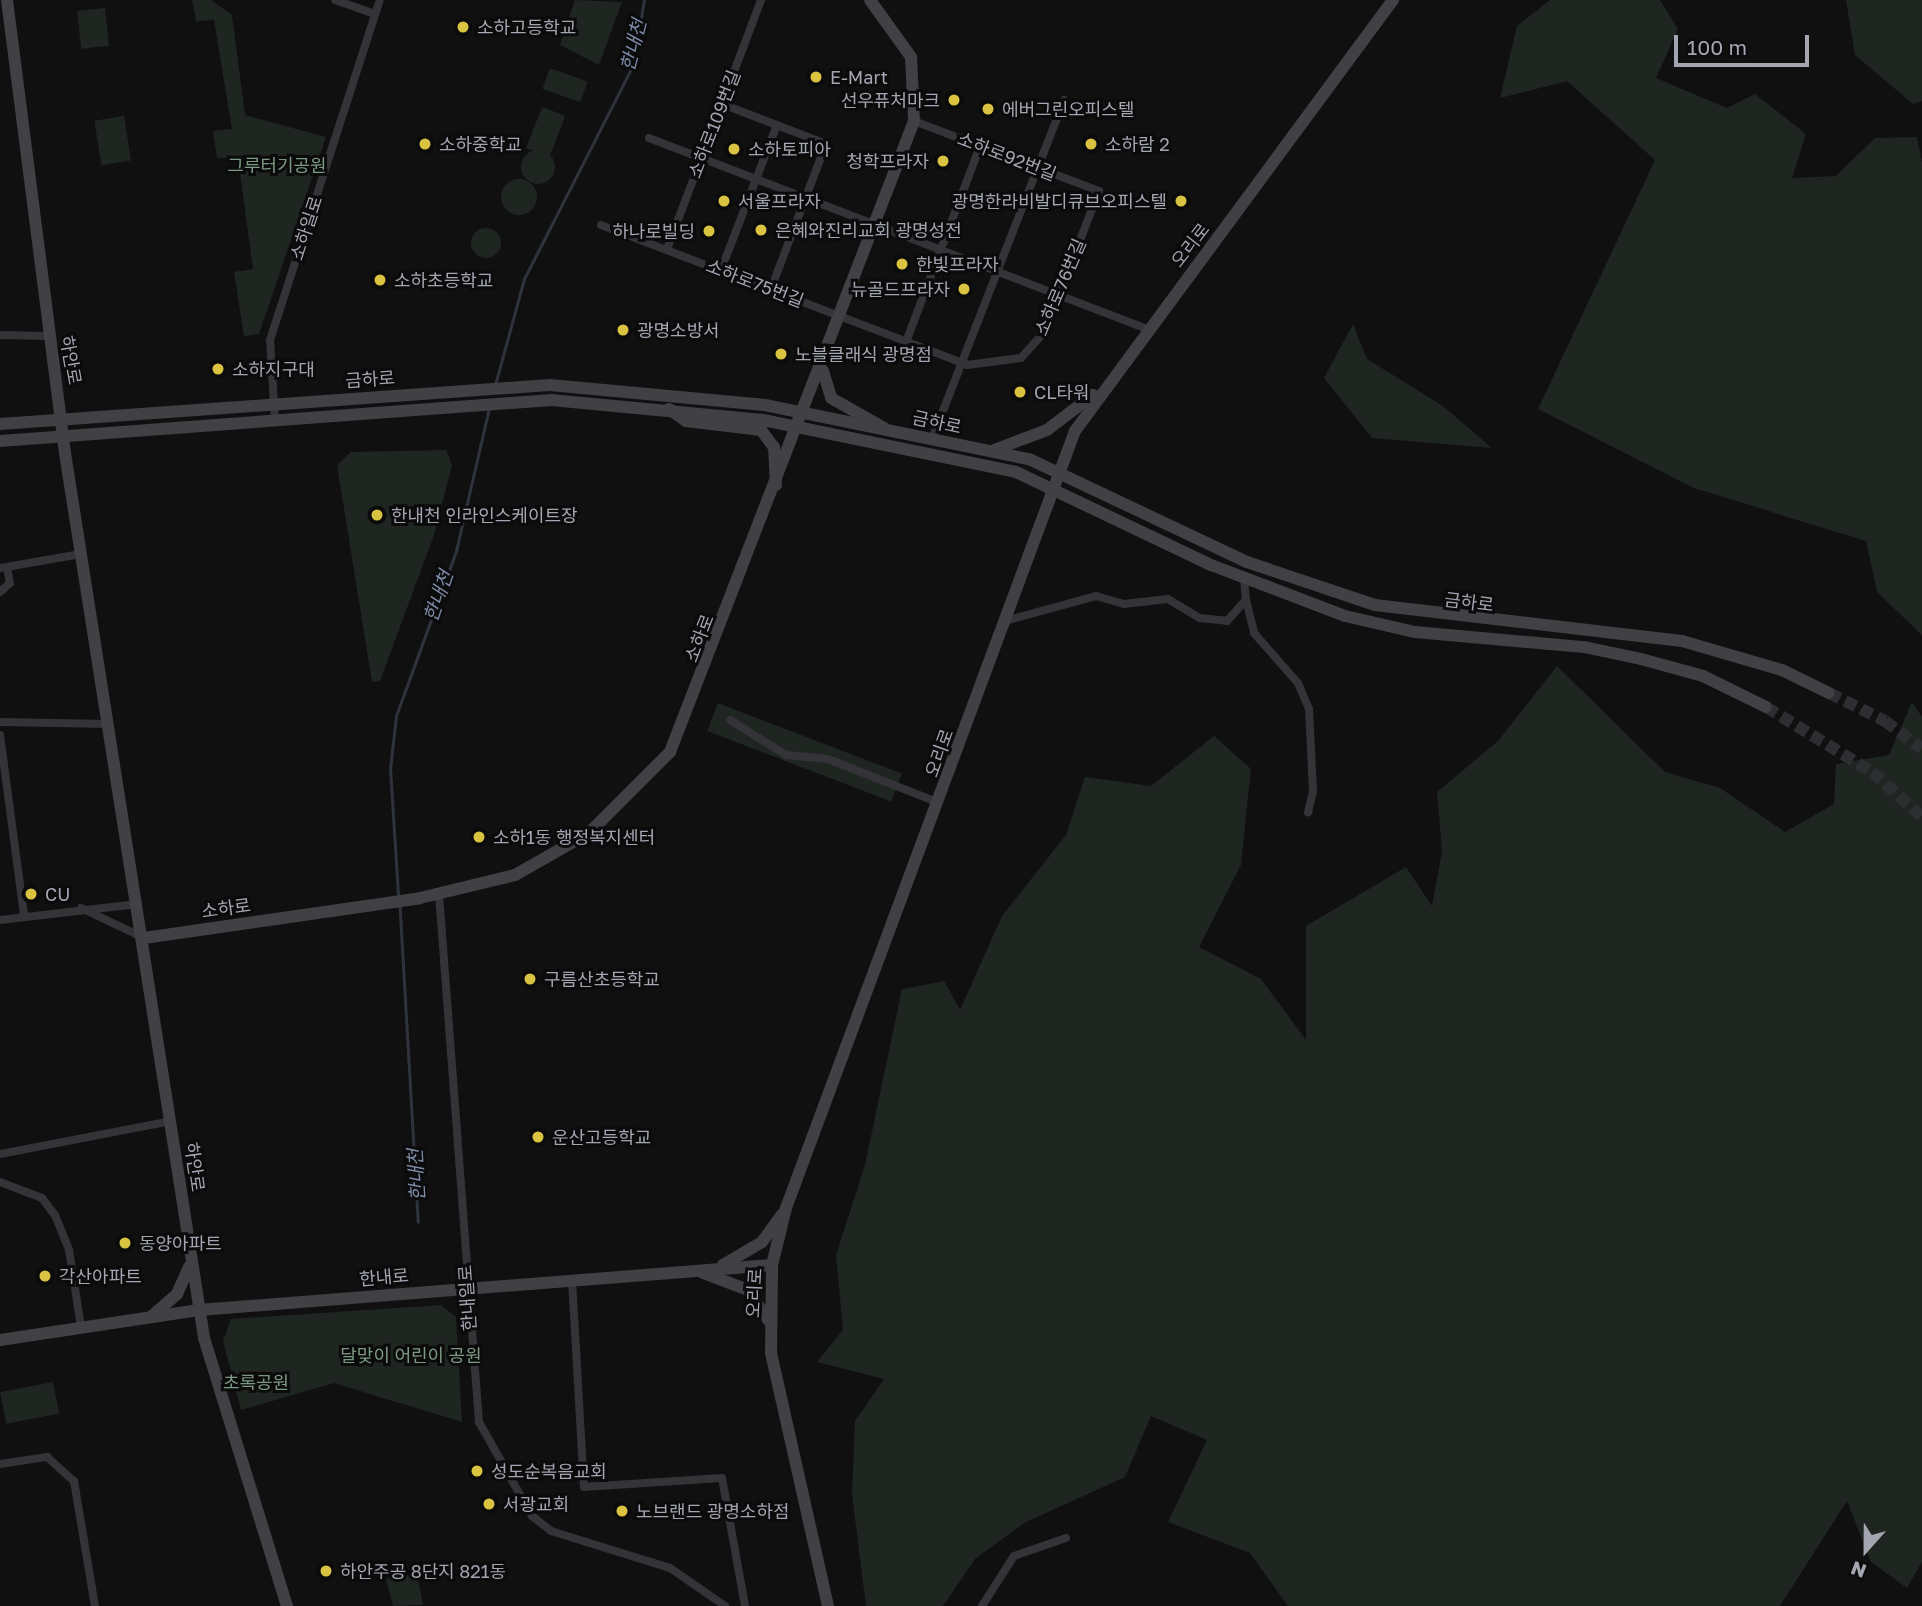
<!DOCTYPE html>
<meta charset="utf-8">
<style>
body{margin:0}
#map{position:relative;width:1922px;height:1606px;overflow:hidden;background:#101011;font-family:"Golos Text","Noto Sans KR",sans-serif}
div>[style]{position:absolute}
[style*='--x']{left:calc(var(--x)*1px);top:calc(var(--y)*1px);width:calc(var(--w)*1px);rotate:calc(var(--a)*1deg)}
.green>*{inset:0;background:#1f2521;transform-origin:0 0}
.round{border-radius:50%}
.stream>*{height:2.5px;margin:-1.25px;padding:0 1.25px;transform-origin:1.25px;border-radius:1.25px;background:#2f343c}
.secondary-tunnel>*{height:12px;margin-top:-6px;transform-origin:0;background:repeating-linear-gradient(90deg,#2d2e31 0 12px,transparent 0 18px)}
.street>*{height:8px;margin:-4px;padding:0 4px;transform-origin:4px;border-radius:4px;background:#343438}
.secondary>*{height:12px;margin:-6px;padding:0 6px;transform-origin:6px;border-radius:6px;background:#404045}
.dots>*{width:19px;height:19px;translate:-50% -50%;box-sizing:border-box;border:4px solid #0b0b0c;border-radius:50%}
span{translate:-50% -50%;white-space:nowrap;text-align:center;line-height:1.15;-webkit-text-stroke:6px #0b0b0c;paint-order:stroke}
.poi-label{font-size:18px;color:#a3a5b0}
.left{translate:0 -50%;text-align:left}
.right{translate:-100% -50%;text-align:right}
.street-label{font-size:18px;color:#a3a5b0}
.park-label{font-size:18px;color:#7c9983}
.water-label{font-size:19px;color:#7e8ca8;font-style:italic}
.north{position:absolute;left:1831px;top:1515px;width:70px;height:70px;-webkit-text-stroke:5px #0b0b0c;paint-order:stroke;rotate:201deg;font-size:19px;font-weight:700;line-height:28px;text-align:center;color:#a3a5b0}
.north::after{content:'';display:block;margin:auto;width:24px;height:32px;background:#a3a5b0;clip-path:polygon(50% 0,100% 100%,50% 72%,0 100%)}
.scale{position:absolute;left:1674px;top:35px;width:135px;height:32px;box-sizing:border-box;border:4px solid #a3a5b0;border-top:0;padding-left:9px;font-size:21px;line-height:24px;white-space:nowrap;color:#a3a5b0;-webkit-text-stroke:5px #0b0b0c;paint-order:stroke}
</style>
<div id="map">
<div class="green">
<div style="clip-path:polygon(192px 0,211px 0,232px 15px,245px 115px,326px 137px,259px 334px,244px 336px,234px 272px,253px 269px,238px 158px,217px 158px,213px 131px,232px 129px,214px 20px,196px 21px)"></div>
<div style="clip-path:polygon(575px 0,622px 2px,599px 65px,560px 45px)"></div>
<div style="clip-path:polygon(1550px 0,1660px 0,1678px 29px,1656px 78px,1727px 108px,1755px 94px,1806px 134px,1792px 178px,1836px 176px,1875px 138px,1917px 137px,1922px 162px,1922px 635px,1877px 592px,1866px 541px,1694px 488px,1538px 409px,1655px 160px,1567px 81px,1500px 98px,1517px 26px)"></div>
<div style="clip-path:polygon(1846px 0,1922px 0,1922px 101px,1913px 104px,1855px 55px)"></div>
<div style="left:105px;top:8px;width:38px;height:28px;rotate:84deg"></div>
<div style="left:550px;top:68px;width:40px;height:22px;rotate:20deg"></div>
<div style="left:542px;top:107px;width:25px;height:44px;rotate:21deg"></div>
<div style="left:124px;top:116px;width:45px;height:30px;rotate:81deg"></div>
<div class="round" style="left:521px;top:150px;width:34px;height:34px"></div>
<div class="round" style="left:501px;top:179px;width:36px;height:36px"></div>
<div class="round" style="left:471px;top:228px;width:30px;height:30px"></div>
<div style="clip-path:polygon(1353px 324px,1367px 359px,1443px 406px,1492px 448px,1372px 438px,1324px 378px)"></div>
<div style="clip-path:polygon(446px 450px,452px 465px,434px 535px,380px 681px,372px 682px,337px 465px,351px 452px)"></div>
<div style="clip-path:polygon(1557px 666px,1665px 772px,1720px 788px,1785px 832px,1834px 804px,1836px 764px,1889px 755px,1912px 702px,1922px 717px,1922px 1562px,1907px 1588px,1871px 1562px,1847px 1501px,1780px 1606px,1288px 1606px,1250px 1553px,1168px 1522px,1207px 1440px,1151px 1416px,1125px 1477px,1024px 1523px,975px 1559px,943px 1606px,866px 1606px,852px 1494px,855px 1421px,884px 1379px,817px 1362px,843px 1330px,836px 1255px,865px 1165px,902px 989px,944px 981px,960px 1010px,1002px 916px,1066px 835px,1085px 777px,1151px 786px,1214px 736px,1251px 769px,1241px 865px,1199px 947px,1261px 979px,1306px 1040px,1306px 926px,1406px 867px,1432px 906px,1442px 851px,1437px 792px,1498px 741px)"></div>
<div style="left:718px;top:703px;width:197px;height:30px;rotate:21deg"></div>
<div style="clip-path:polygon(441px 1305px,456px 1317px,462px 1422px,334px 1383px,241px 1410px,223px 1341px,231px 1319px)"></div>
<div style="left:53px;top:1382px;width:32px;height:54px;rotate:79deg"></div>
<div style="clip-path:polygon(417px 1574px,423px 1605px,393px 1606px,386px 1579px)"></div>
</div>
<div class="stream">
<div style="--x:495;--y:385;--w:110;--a:-74.7"></div>
<div style="--x:524;--y:279;--w:240;--a:-63"></div>
<div style="--x:633;--y:65;--w:66;--a:-80.4"></div>
<div style="--x:398;--y:895;--w:126;--a:-93.6"></div>
<div style="--x:390;--y:769;--w:53;--a:-83.5"></div>
<div style="--x:396;--y:716;--w:176;--a:-70"></div>
<div style="--x:456;--y:551;--w:147;--a:-77"></div>
<div style="--x:400;--y:905;--w:317;--a:86.7"></div>
</div>
<div class="secondary-tunnel">
<div style="--x:1829;--y:693;--w:63;--a:26.6"></div>
<div style="--x:1885;--y:721;--w:46;--a:37.1"></div>
<div style="--x:1766;--y:707;--w:124;--a:31.5"></div>
<div style="--x:1872;--y:772;--w:67;--a:42"></div>
</div>
<div class="street">
<div style="--x:335;--y:0;--w:42;--a:19.3"></div>
<div style="--x:722;--y:104;--w:111;--a:21"></div>
<div style="--x:826;--y:144;--w:155;--a:110.8"></div>
<div style="--x:649;--y:138;--w:533;--a:20.98"></div>
<div style="--x:601;--y:225;--w:392;--a:20.9"></div>
<div style="--x:967;--y:365;--w:54;--a:-7.4"></div>
<div style="--x:1021;--y:358;--w:36;--a:-48"></div>
<div style="--x:1045;--y:331;--w:150;--a:-68.9"></div>
<div style="--x:1099;--y:191;--w:198;--a:-159.3"></div>
<div style="--x:667;--y:249;--w:266;--a:-69.3"></div>
<div style="--x:721;--y:270;--w:155;--a:-68.9"></div>
<div style="--x:0;--y:335;--w:48;--a:1.2"></div>
<div style="--x:906;--y:342;--w:210;--a:-69.3"></div>
<div style="--x:275;--y:419;--w:79;--a:-93.6"></div>
<div style="--x:270;--y:340;--w:357;--a:-72.1"></div>
<div style="--x:932;--y:439;--w:364;--a:-68.7"></div>
<div style="--x:0;--y:568;--w:82;--a:-9.8"></div>
<div style="--x:1244;--y:578;--w:22;--a:85"></div>
<div style="--x:0;--y:592;--w:13;--a:-42"></div>
<div style="--x:10;--y:583;--w:16;--a:-101"></div>
<div style="--x:1005;--y:621;--w:94;--a:-15.4"></div>
<div style="--x:1096;--y:596;--w:29;--a:16"></div>
<div style="--x:1124;--y:604;--w:44;--a:-6.5"></div>
<div style="--x:1168;--y:599;--w:37;--a:31"></div>
<div style="--x:1200;--y:618;--w:27;--a:6"></div>
<div style="--x:1227;--y:621;--w:28;--a:-48"></div>
<div style="--x:1246;--y:600;--w:34;--a:76"></div>
<div style="--x:1254;--y:633;--w:67;--a:48.7"></div>
<div style="--x:1298;--y:683;--w:28;--a:67"></div>
<div style="--x:1309;--y:709;--w:82;--a:87.2"></div>
<div style="--x:1313;--y:791;--w:22;--a:103"></div>
<div style="--x:730;--y:720;--w:66;--a:32"></div>
<div style="--x:786;--y:755;--w:42;--a:5.4"></div>
<div style="--x:828;--y:759;--w:119;--a:21.6"></div>
<div style="--x:0;--y:722;--w:109;--a:1.1"></div>
<div style="--x:0;--y:735;--w:182;--a:82.4"></div>
<div style="--x:439;--y:894;--w:530;--a:85.67"></div>
<div style="--x:479;--y:1422;--w:108;--a:60.6"></div>
<div style="--x:532;--y:1516;--w:24;--a:38"></div>
<div style="--x:551;--y:1531;--w:125;--a:17.3"></div>
<div style="--x:670;--y:1568;--w:67;--a:34.6"></div>
<div style="--x:81;--y:908;--w:68;--a:25.4"></div>
<div style="--x:0;--y:920;--w:139;--a:-6.6"></div>
<div style="--x:0;--y:1154;--w:174;--a:-10.9"></div>
<div style="--x:0;--y:1182;--w:45;--a:20.9"></div>
<div style="--x:42;--y:1198;--w:21;--a:53"></div>
<div style="--x:55;--y:1215;--w:38;--a:68"></div>
<div style="--x:69;--y:1250;--w:78;--a:81.1"></div>
<div style="--x:572;--y:1280;--w:207;--a:86.7"></div>
<div style="--x:584;--y:1487;--w:138;--a:-3.7"></div>
<div style="--x:722;--y:1478;--w:130;--a:79.8"></div>
<div style="--x:0;--y:1464;--w:48;--a:-8.5"></div>
<div style="--x:47;--y:1457;--w:36;--a:42"></div>
<div style="--x:74;--y:1481;--w:127;--a:80.5"></div>
<div style="--x:982;--y:1606;--w:59;--a:-57.4"></div>
<div style="--x:1014;--y:1556;--w:55;--a:-19.1"></div>
</div>
<div class="secondary">
<div style="--x:7;--y:0;--w:457;--a:82.7"></div>
<div style="--x:65;--y:453;--w:896;--a:81.07"></div>
<div style="--x:204;--y:1338;--w:281;--a:72.8"></div>
<div style="--x:823;--y:371;--w:28;--a:73"></div>
<div style="--x:831;--y:398;--w:61;--a:29.5"></div>
<div style="--x:669;--y:409;--w:21;--a:35"></div>
<div style="--x:686;--y:421;--w:76;--a:6.8"></div>
<div style="--x:761;--y:430;--w:21;--a:53"></div>
<div style="--x:774;--y:447;--w:38;--a:87"></div>
<div style="--x:0;--y:424;--w:551;--a:-4.06"></div>
<div style="--x:550;--y:385;--w:216;--a:5.3"></div>
<div style="--x:765;--y:405;--w:269;--a:11.6"></div>
<div style="--x:1029;--y:459;--w:241;--a:25.3"></div>
<div style="--x:1247;--y:562;--w:135;--a:18.6"></div>
<div style="--x:1375;--y:605;--w:309;--a:6.7"></div>
<div style="--x:1682;--y:641;--w:104;--a:16.2"></div>
<div style="--x:1782;--y:670;--w:52;--a:26.1"></div>
<div style="--x:0;--y:441;--w:553;--a:-4.26"></div>
<div style="--x:551;--y:400;--w:213;--a:5.4"></div>
<div style="--x:763;--y:420;--w:258;--a:11.6"></div>
<div style="--x:1016;--y:472;--w:216;--a:25.5"></div>
<div style="--x:1211;--y:565;--w:143;--a:20.8"></div>
<div style="--x:1345;--y:616;--w:72;--a:12.9"></div>
<div style="--x:1415;--y:632;--w:170;--a:5.1"></div>
<div style="--x:1584;--y:647;--w:58;--a:11.9"></div>
<div style="--x:1641;--y:659;--w:64;--a:15.3"></div>
<div style="--x:1703;--y:676;--w:70;--a:26.2"></div>
<div style="--x:994;--y:450;--w:57;--a:-20.7"></div>
<div style="--x:1047;--y:430;--w:58;--a:-37.3"></div>
<div style="--x:144;--y:938;--w:279;--a:-8.2"></div>
<div style="--x:420;--y:898;--w:98;--a:-13.6"></div>
<div style="--x:515;--y:875;--w:85;--a:-29.6"></div>
<div style="--x:589;--y:833;--w:115;--a:-45"></div>
<div style="--x:670;--y:752;--w:677;--a:-68.86"></div>
<div style="--x:914;--y:121;--w:64;--a:-92.7"></div>
<div style="--x:911;--y:57;--w:70;--a:-125.7"></div>
<div style="--x:723;--y:1265;--w:45;--a:-30.5"></div>
<div style="--x:762;--y:1242;--w:34;--a:-54"></div>
<div style="--x:703;--y:1273;--w:48;--a:20.7"></div>
<div style="--x:748;--y:1290;--w:37;--a:56"></div>
<div style="--x:153;--y:1315;--w:32;--a:-41"></div>
<div style="--x:177;--y:1294;--w:30;--a:-66"></div>
<div style="--x:0;--y:1340;--w:201;--a:-8.6"></div>
<div style="--x:199;--y:1310;--w:575;--a:-4.49"></div>
<div style="--x:828;--y:1606;--w:259;--a:-102.7"></div>
<div style="--x:771;--y:1353;--w:88;--a:-89.3"></div>
<div style="--x:772;--y:1265;--w:59;--a:-76.2"></div>
<div style="--x:786;--y:1208;--w:829;--a:-69.6"></div>
<div style="--x:1075;--y:431;--w:536;--a:-53.58"></div>
</div>
<div class="dots">
<div style="left:463px;top:27px;background:#d9c340"></div>
<div style="left:816px;top:77px;background:#d9c340"></div>
<div style="left:954px;top:100px;background:#d9c340"></div>
<div style="left:988px;top:109px;background:#d9c340"></div>
<div style="left:425px;top:144px;background:#d9c340"></div>
<div style="left:1091px;top:144px;background:#d9c340"></div>
<div style="left:734px;top:149px;background:#d9c340"></div>
<div style="left:943px;top:161px;background:#d9c340"></div>
<div style="left:724px;top:201px;background:#d9c340"></div>
<div style="left:1181px;top:201px;background:#d9c340"></div>
<div style="left:761px;top:230px;background:#d9c340"></div>
<div style="left:709px;top:231px;background:#d9c340"></div>
<div style="left:902px;top:264px;background:#d9c340"></div>
<div style="left:380px;top:280px;background:#d9c340"></div>
<div style="left:964px;top:289px;background:#d9c340"></div>
<div style="left:623px;top:330px;background:#d9c340"></div>
<div style="left:781px;top:354px;background:#d9c340"></div>
<div style="left:218px;top:369px;background:#d9c340"></div>
<div style="left:1020px;top:392px;background:#d9c340"></div>
<div style="left:377px;top:515px;background:#d9c340"></div>
<div style="left:479px;top:837px;background:#d9c340"></div>
<div style="left:31px;top:894px;background:#d9c340"></div>
<div style="left:530px;top:979px;background:#d9c340"></div>
<div style="left:538px;top:1137px;background:#d9c340"></div>
<div style="left:125px;top:1243px;background:#d9c340"></div>
<div style="left:45px;top:1276px;background:#d9c340"></div>
<div style="left:477px;top:1471px;background:#d9c340"></div>
<div style="left:489px;top:1504px;background:#d9c340"></div>
<div style="left:622px;top:1511px;background:#d9c340"></div>
<div style="left:326px;top:1571px;background:#d9c340"></div>
</div>
<div class="poi-label">
<span class="left" style="left:477px;top:27px">소하고등학교</span>
<span class="left" style="left:830px;top:77px">E-Mart</span>
<span class="right" style="left:940px;top:100px">선우퓨처마크</span>
<span class="left" style="left:1002px;top:109px">에버그린오피스텔</span>
<span class="left" style="left:439px;top:144px">소하중학교</span>
<span class="left" style="left:1105px;top:144px">소하람 2</span>
<span class="left" style="left:748px;top:149px">소하토피아</span>
<span class="right" style="left:929px;top:161px">청학프라자</span>
<span class="left" style="left:738px;top:201px">서울프라자</span>
<span class="right" style="left:1167px;top:201px">광명한라비발디큐브오피스텔</span>
<span class="left" style="left:775px;top:230px">은혜와진리교회 광명성전</span>
<span class="right" style="left:695px;top:231px">하나로빌딩</span>
<span class="left" style="left:916px;top:264px">한빛프라자</span>
<span class="left" style="left:394px;top:280px">소하초등학교</span>
<span class="right" style="left:950px;top:289px">뉴골드프라자</span>
<span class="left" style="left:637px;top:330px">광명소방서</span>
<span class="left" style="left:795px;top:354px">노블클래식 광명점</span>
<span class="left" style="left:232px;top:369px">소하지구대</span>
<span class="left" style="left:1034px;top:392px">CL타워</span>
<span class="left" style="left:391px;top:515px">한내천 인라인스케이트장</span>
<span class="left" style="left:493px;top:837px">소하1동 행정복지센터</span>
<span class="left" style="left:45px;top:894px">CU</span>
<span class="left" style="left:544px;top:979px">구름산초등학교</span>
<span class="left" style="left:552px;top:1137px">운산고등학교</span>
<span class="left" style="left:139px;top:1243px">동양아파트</span>
<span class="left" style="left:59px;top:1276px">각산아파트</span>
<span class="left" style="left:491px;top:1471px">성도순복음교회</span>
<span class="left" style="left:503px;top:1504px">서광교회</span>
<span class="left" style="left:636px;top:1511px">노브랜드 광명소하점</span>
<span class="left" style="left:340px;top:1571px">하안주공 8단지 821동</span>
</div>
<div class="street-label">
<span style="left:714px;top:124px;rotate:-69deg">소하로109번길</span>
<span style="left:1007px;top:156px;rotate:21deg">소하로92번길</span>
<span style="left:306px;top:228px;rotate:-72deg">소하일로</span>
<span style="left:1190px;top:245px;rotate:-52deg">오리로</span>
<span style="left:755px;top:283px;rotate:21deg">소하로75번길</span>
<span style="left:1060px;top:287px;rotate:-67deg">소하로76번길</span>
<span style="left:71px;top:360px;rotate:80deg">하안로</span>
<span style="left:370px;top:379px;rotate:-4deg">금하로</span>
<span style="left:937px;top:422px;rotate:12deg">금하로</span>
<span style="left:1469px;top:602px;rotate:7deg">금하로</span>
<span style="left:699px;top:638px;rotate:-69deg">소하로</span>
<span style="left:939px;top:753px;rotate:-70deg">오리로</span>
<span style="left:226px;top:908px;rotate:-8deg">소하로</span>
<span style="left:195px;top:1167px;rotate:82deg">하안로</span>
<span style="left:384px;top:1277px;rotate:-5deg">한내로</span>
<span style="left:754px;top:1293px;rotate:-87deg">오리로</span>
<span style="left:467px;top:1298px;rotate:-94deg">한내일로</span>
</div>
<div class="park-label">
<span style="left:277px;top:165px">그루터기공원</span>
<span style="left:411px;top:1355px">달맞이 어린이 공원</span>
<span style="left:256px;top:1382px">초록공원</span>
</div>
<div class="water-label">
<span style="left:633px;top:45px;rotate:-76deg">한내천</span>
<span style="left:438px;top:596px;rotate:-71deg">한내천</span>
<span style="left:416px;top:1175px;rotate:-93deg">한내천</span>
</div>
<div class="north">N</div>
<div class="scale">100 m</div>
</div>
